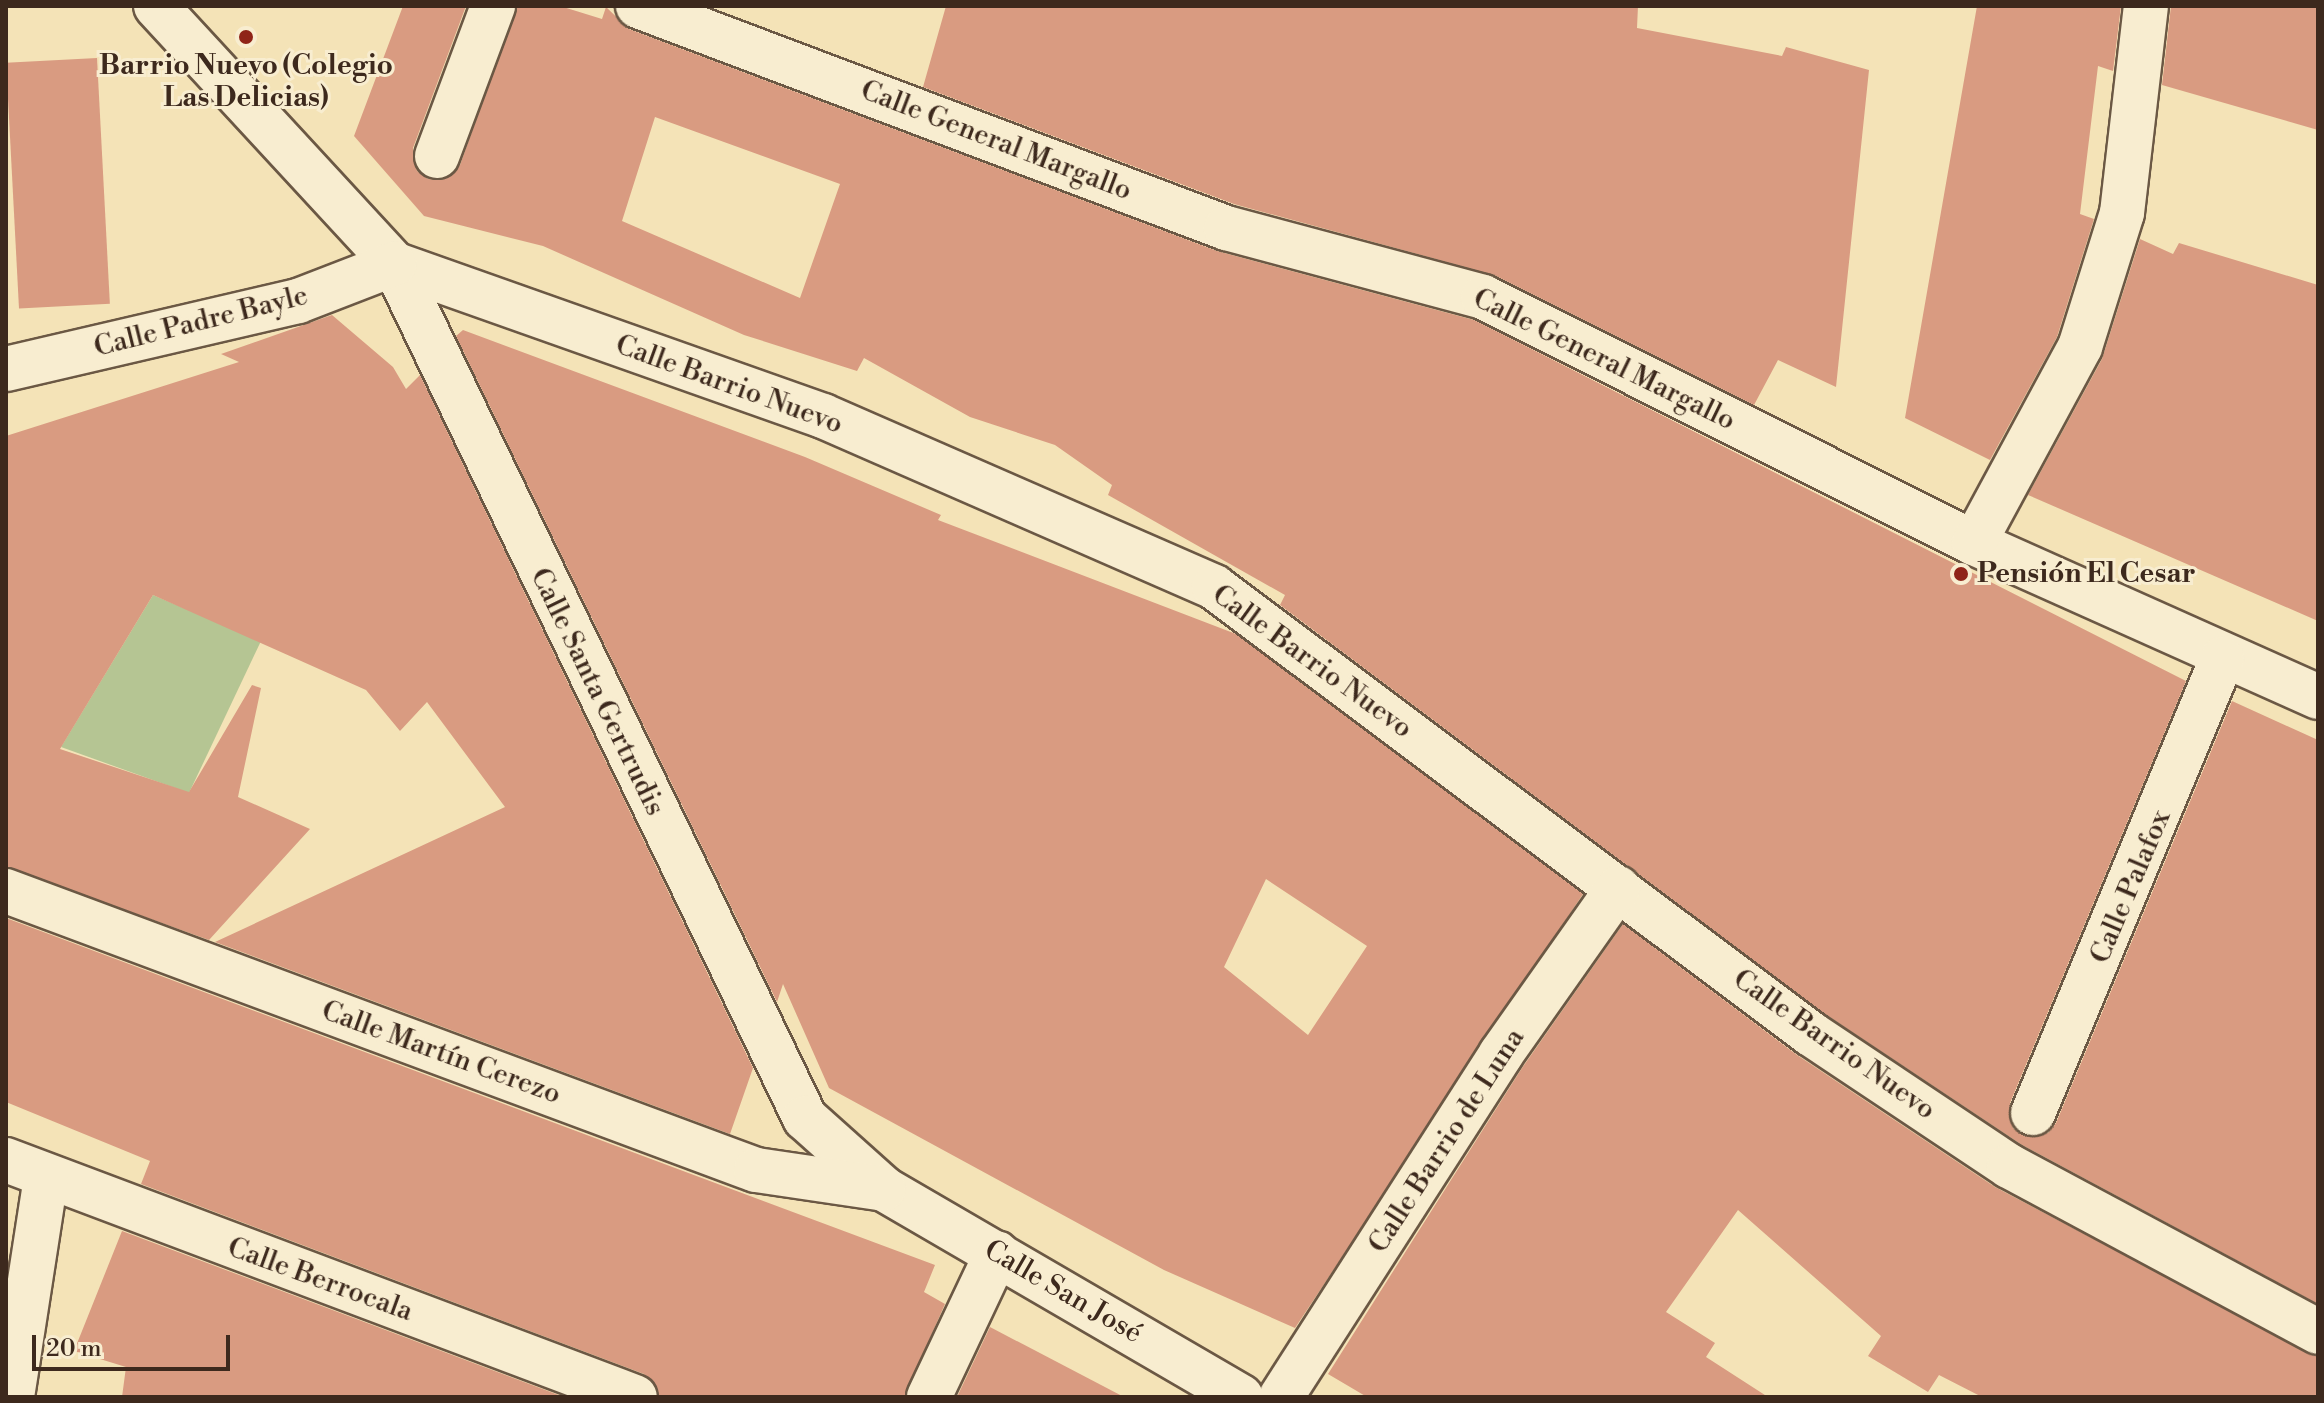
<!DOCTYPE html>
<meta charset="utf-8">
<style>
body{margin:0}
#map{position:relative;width:2324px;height:1403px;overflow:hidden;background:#f4e3b7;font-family:"Libre Bodoni",serif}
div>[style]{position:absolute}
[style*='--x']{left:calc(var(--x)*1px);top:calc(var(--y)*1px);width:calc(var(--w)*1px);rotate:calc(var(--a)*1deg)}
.green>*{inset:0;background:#b5c593}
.building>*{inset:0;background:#d99b81;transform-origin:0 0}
.roads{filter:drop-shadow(2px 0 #6b5844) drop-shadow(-2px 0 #6b5844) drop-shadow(0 2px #6b5844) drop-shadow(0 -2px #6b5844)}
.minor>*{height:44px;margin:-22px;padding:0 22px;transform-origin:22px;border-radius:22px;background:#f8edd0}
.dots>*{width:22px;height:22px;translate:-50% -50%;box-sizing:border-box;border:4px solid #f8edd0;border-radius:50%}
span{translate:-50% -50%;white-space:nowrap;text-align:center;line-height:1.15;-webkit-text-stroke:6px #f8edd0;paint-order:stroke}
.poi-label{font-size:28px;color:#3d291d;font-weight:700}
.left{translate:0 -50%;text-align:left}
.street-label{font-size:28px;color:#3d291d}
.frame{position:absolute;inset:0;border:8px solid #3d291d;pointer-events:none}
.scale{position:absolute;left:32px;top:1335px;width:198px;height:36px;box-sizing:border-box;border:4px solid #3d291d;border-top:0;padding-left:10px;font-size:24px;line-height:28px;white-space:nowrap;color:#3d291d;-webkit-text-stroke:6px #f8edd0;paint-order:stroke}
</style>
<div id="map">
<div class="green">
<div style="clip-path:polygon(153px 595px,261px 641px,189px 793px,61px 747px)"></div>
</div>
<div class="building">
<div style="clip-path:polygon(evenodd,403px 6px,466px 6px,413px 148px,417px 171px,428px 179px,442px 180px,460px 165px,517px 6px,560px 6px,602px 19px,606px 7px,629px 29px,1217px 251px,1474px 320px,2186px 681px,2010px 1103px,2013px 1128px,2024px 1136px,2048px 1133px,2056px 1123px,2232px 701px,2318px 740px,2318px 1304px,2022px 1145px,1825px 1014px,1280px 605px,1285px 595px,1108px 495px,1112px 485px,1055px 445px,970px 417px,864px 358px,857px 371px,744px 335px,543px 246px,424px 216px,354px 136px,403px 6px,655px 117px,840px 184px,800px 298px,622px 221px,655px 117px)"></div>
<div style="clip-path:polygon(946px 6px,1638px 6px,1637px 28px,1782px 56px,1786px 47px,1869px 70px,1836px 387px,1778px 360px,1754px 405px,1494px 275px,1234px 204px,923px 87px)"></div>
<div style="clip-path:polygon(1977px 6px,2121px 6px,2113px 71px,2098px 66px,2080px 214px,2094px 219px,2057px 337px,1990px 460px,1905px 418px)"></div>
<div style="clip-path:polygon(2171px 6px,2318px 6px,2318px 130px,2162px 85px)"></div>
<div style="left:97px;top:58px;width:246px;height:91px;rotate:87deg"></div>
<div style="clip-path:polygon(2140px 239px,2173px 254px,2179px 243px,2318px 285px,2318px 621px,2028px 495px,2102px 359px)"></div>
<div style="clip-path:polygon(332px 315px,393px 367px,406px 389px,420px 375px,753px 1068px,730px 1134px,215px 942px,505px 807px,427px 702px,400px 731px,366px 690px,153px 595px,60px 749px,189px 792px,252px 685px,261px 688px,238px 797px,310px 829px,209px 940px,6px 867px,6px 436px,239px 362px,221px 354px)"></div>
<div style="clip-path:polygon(evenodd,463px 330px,805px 457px,941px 515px,938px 520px,1236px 634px,1583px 894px,1295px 1328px,1164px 1270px,829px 1088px,783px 984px,777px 1002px,456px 336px,463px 330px,1266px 879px,1367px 946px,1308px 1035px,1224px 967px,1266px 879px)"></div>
<div style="clip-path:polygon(6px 918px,935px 1265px,924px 1292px,945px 1304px,904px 1397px,659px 1397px,644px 1374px,141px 1184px,150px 1161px,6px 1102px)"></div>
<div style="clip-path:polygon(1623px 924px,1797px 1055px,1995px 1187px,2318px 1357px,2318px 1397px,1982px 1397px,1939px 1375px,1928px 1392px,1868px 1356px,1881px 1336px,1738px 1210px,1666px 1312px,1715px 1343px,1706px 1357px,1768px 1397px,1367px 1397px,1328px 1374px,1522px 1068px)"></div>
<div style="clip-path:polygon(122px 1231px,564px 1397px,122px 1397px,126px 1367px,74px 1351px)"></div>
<div style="clip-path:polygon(990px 1327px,1124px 1397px,957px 1397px)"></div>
</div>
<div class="roads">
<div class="minor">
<div style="--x:156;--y:6;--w:351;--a:47.3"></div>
<div style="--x:394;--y:264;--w:455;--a:19.5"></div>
<div style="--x:823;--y:416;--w:427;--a:23.6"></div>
<div style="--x:1214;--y:587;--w:746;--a:36.82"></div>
<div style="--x:1811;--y:1034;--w:238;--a:33.7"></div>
<div style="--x:2009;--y:1166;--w:351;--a:28.2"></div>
<div style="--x:638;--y:6;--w:629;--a:20.68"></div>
<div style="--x:1226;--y:228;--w:266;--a:15"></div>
<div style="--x:1483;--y:297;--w:549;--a:26.61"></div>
<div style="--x:1974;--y:543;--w:377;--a:24.1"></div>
<div style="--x:437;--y:156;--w:160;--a:-69.5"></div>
<div style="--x:394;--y:264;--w:948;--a:64.3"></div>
<div style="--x:805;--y:1118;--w:106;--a:41.9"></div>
<div style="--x:884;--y:1189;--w:413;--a:30.2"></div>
<div style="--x:6;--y:369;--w:300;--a:-13.1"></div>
<div style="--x:298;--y:301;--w:103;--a:-21.1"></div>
<div style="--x:1974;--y:543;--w:223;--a:-61.6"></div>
<div style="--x:2080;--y:347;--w:140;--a:-72.6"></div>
<div style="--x:2122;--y:213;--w:208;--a:-83.4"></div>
<div style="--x:6;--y:891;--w:800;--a:20.41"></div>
<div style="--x:756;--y:1170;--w:129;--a:8.4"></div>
<div style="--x:2033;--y:1113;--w:492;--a:-67.4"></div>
<div style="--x:6;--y:1160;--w:672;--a:20.65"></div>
<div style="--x:12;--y:1397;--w:222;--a:-81.2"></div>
<div style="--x:929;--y:1397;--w:159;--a:-64.7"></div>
<div style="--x:1281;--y:1397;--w:407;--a:-57.3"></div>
<div style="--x:1501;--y:1054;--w:203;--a:-54.8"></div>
</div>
</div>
<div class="dots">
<div style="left:246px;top:37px;background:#8f2418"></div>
<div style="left:1961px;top:574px;background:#8f2418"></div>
</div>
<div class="poi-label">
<span style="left:246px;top:82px">Barrio Nuevo (Colegio<br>Las Delicias)</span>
<span class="left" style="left:1977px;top:574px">Pensión El Cesar</span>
</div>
<div class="street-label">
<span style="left:996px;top:141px;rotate:21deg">Calle General Margallo</span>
<span style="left:201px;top:322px;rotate:-14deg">Calle Padre Bayle</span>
<span style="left:1604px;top:360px;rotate:26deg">Calle General Margallo</span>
<span style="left:729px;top:385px;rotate:20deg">Calle Barrio Nuevo</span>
<span style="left:1312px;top:662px;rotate:36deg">Calle Barrio Nuevo</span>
<span style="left:597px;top:692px;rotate:64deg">Calle Santa Gertrudis</span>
<span style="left:2131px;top:887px;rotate:-67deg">Calle Palafox</span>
<span style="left:1834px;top:1045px;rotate:35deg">Calle Barrio Nuevo</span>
<span style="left:441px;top:1053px;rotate:20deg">Calle Martín Cerezo</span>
<span style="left:1447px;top:1141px;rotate:-57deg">Calle Barrio de Luna</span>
<span style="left:320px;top:1280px;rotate:20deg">Calle Berrocala</span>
<span style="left:1063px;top:1292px;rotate:30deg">Calle San José</span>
</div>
<div class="frame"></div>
<div class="scale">20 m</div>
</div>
